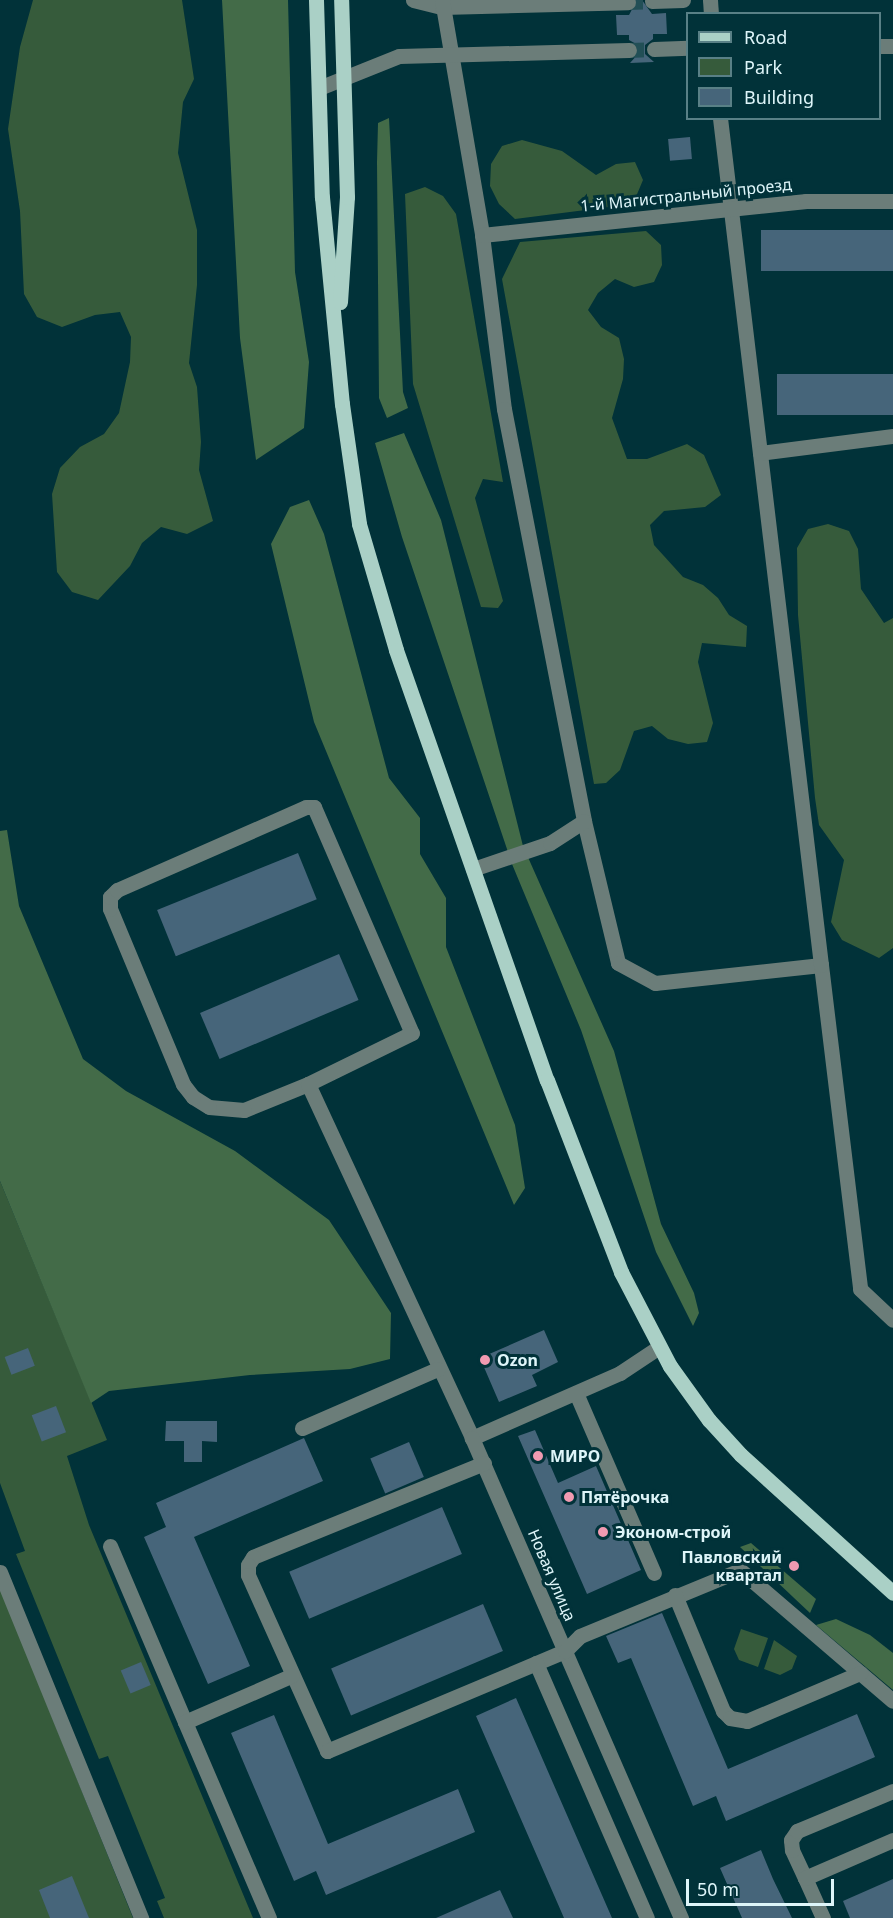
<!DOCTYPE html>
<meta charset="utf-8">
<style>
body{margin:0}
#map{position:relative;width:893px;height:1918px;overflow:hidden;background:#013239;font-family:"Noto Sans",sans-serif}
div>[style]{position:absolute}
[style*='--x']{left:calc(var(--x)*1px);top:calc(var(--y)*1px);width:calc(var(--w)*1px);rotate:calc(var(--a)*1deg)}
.green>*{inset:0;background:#365b3b}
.forest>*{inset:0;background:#436b48}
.building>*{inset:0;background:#46657a;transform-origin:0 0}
.minor-tunnel>*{height:15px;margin-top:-7.5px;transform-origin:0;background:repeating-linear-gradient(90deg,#224f56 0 15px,transparent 0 23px)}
.minor>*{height:15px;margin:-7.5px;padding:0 7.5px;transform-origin:7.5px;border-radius:7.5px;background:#6b7d79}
.major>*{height:15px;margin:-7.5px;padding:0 7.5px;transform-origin:7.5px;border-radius:7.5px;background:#aad0c6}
.dots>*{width:16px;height:16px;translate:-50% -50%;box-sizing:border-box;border:3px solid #013239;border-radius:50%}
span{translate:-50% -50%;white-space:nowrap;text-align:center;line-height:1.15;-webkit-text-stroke:6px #013239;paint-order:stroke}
.street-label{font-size:16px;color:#def5f9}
.poi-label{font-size:16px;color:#def5f9;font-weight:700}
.left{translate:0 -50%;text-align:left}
.right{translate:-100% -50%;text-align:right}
.legend{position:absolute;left:686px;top:12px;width:195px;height:108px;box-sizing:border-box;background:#013239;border:2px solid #598086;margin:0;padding:8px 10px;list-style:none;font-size:18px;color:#def5f9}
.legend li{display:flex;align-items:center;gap:12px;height:30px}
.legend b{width:30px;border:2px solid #598086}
.scale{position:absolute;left:686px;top:1879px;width:148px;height:27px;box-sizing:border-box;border:3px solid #def5f9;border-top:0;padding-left:8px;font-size:18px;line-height:21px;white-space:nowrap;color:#def5f9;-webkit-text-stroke:4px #013239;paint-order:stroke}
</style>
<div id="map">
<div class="green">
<div style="clip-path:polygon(33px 0,182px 0,194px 79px,183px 102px,178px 153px,197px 230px,197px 285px,189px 363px,197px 387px,201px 442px,199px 470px,213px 521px,187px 534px,161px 527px,142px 543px,130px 566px,98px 600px,72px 592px,57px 572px,52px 494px,60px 468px,80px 447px,104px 434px,119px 413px,130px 362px,131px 337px,120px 312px,95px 315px,62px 327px,37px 317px,24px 294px,20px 211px,8px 129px,20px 47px)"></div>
<div style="clip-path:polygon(522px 140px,562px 151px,596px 175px,616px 164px,635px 162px,643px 180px,635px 199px,617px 206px,515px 219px,499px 204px,490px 186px,491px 164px,502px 146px)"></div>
<div style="clip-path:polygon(425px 187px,443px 196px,456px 214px,503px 482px,483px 479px,475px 498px,503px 601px,498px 608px,481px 607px,413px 384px,405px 194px)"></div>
<div style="clip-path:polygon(646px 231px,661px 245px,662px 265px,654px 282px,634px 287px,615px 279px,598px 293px,588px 310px,601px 327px,619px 338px,624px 359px,623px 379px,612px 418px,627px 459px,647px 459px,687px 444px,704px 455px,721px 495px,705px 507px,664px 511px,650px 525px,654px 545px,683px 577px,703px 585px,718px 598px,729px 615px,747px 626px,746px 647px,702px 643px,698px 662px,713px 723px,707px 742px,688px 744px,668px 739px,652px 726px,634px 731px,620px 770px,606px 783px,594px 784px,502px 279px,520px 242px)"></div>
<div style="clip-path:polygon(828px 524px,849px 531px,858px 549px,861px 589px,884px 623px,893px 618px,893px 948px,879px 958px,842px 940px,831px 922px,844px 860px,819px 825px,815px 798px,798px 615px,797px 548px,808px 529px)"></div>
<div style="clip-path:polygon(0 1181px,107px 1440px,67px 1456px,89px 1525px,253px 1918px,164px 1918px,157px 1901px,165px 1898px,108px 1756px,99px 1759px,16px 1554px,25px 1551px,0 1483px)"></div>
<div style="clip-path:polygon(0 1588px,133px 1918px,0 1918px)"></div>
<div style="clip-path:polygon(741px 1629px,768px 1638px,758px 1667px,739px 1660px,734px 1649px)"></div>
<div style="clip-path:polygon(774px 1640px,797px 1656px,792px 1669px,780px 1675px,764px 1669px)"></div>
</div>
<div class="forest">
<div style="clip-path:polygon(222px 0,288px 0,295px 272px,309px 362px,304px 428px,256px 460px,240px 338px)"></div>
<div style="clip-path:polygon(389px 118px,403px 392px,408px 408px,387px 418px,379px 398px,377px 162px,378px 123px)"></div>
<div style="clip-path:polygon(404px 433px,441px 520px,523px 846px,614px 1051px,661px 1224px,694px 1293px,699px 1313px,693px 1326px,656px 1252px,581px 1030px,512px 864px,402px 537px,375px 443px)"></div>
<div style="clip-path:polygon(309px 500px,324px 534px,389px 778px,420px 818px,420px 854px,446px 898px,446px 947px,515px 1125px,525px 1188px,514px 1205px,314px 722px,271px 544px,290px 507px)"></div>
<div style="clip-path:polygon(7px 830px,19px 906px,83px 1059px,126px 1091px,235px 1151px,329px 1220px,391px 1313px,390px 1359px,350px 1369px,250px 1375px,109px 1391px,91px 1403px,0 1181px,0 831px)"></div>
<div style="clip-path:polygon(751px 1543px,816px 1599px,810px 1613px,740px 1547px)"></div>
<div style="clip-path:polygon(836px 1619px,870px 1635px,893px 1653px,893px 1690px,816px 1625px)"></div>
</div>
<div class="building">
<div style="clip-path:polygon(637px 0,642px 0,652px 14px,666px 13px,667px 34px,653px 34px,653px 39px,645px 45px,645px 54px,654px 62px,630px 63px,638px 54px,638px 45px,629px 40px,629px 35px,617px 35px,616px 15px,629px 15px)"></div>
<div style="left:690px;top:137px;width:22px;height:22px;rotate:85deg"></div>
<div style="left:893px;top:230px;width:41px;height:132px;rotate:90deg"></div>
<div style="left:893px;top:374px;width:41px;height:116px;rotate:90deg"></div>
<div style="left:298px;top:853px;width:50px;height:152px;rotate:68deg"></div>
<div style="left:339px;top:954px;width:50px;height:151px;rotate:67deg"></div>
<div style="clip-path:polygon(544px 1330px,558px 1362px,532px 1375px,537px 1386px,499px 1402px,480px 1358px)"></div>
<div style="left:28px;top:1348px;width:19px;height:25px;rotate:69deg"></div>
<div style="left:56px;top:1406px;width:28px;height:26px;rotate:69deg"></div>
<div style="clip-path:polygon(166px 1421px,217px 1421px,217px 1442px,202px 1441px,202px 1462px,184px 1462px,184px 1441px,165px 1441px)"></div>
<div style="clip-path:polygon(535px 1430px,558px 1483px,596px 1466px,641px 1570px,587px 1594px,518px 1436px)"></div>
<div style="clip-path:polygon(304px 1438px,323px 1481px,194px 1537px,250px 1666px,208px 1684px,144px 1537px,166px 1527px,156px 1503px)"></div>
<div style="left:409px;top:1442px;width:38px;height:42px;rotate:67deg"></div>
<div style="left:442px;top:1507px;width:51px;height:166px;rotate:67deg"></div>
<div style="left:483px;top:1604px;width:51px;height:165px;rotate:67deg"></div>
<div style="clip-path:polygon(662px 1613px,728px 1769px,857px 1714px,875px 1757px,726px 1821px,716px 1796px,693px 1806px,631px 1658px,618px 1663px,606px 1636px)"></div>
<div style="left:141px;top:1662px;width:25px;height:22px;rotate:67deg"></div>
<div style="clip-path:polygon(516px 1698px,553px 1783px,612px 1918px,564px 1918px,476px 1716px)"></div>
<div style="clip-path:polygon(274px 1715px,328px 1844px,458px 1789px,475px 1832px,326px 1895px,316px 1871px,294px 1881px,231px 1733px)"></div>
<div style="clip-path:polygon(761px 1850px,773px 1879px,792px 1918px,742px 1918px,720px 1868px)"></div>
<div style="clip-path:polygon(72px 1876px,89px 1918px,50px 1918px,39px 1890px)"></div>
<div style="clip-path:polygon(893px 1879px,893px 1918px,850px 1918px,843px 1901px)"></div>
<div style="clip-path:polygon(500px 1890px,513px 1918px,436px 1918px)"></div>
</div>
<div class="minor-tunnel">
<div style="--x:628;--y:2;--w:24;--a:-2"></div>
<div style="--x:629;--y:50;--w:25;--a:-2"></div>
</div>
<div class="minor">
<div style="--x:413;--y:0;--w:30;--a:14"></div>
<div style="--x:442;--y:7;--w:186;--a:-1.5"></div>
<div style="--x:442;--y:0;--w:238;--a:80.3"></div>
<div style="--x:482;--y:235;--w:175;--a:82.8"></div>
<div style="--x:504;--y:409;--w:420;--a:79"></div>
<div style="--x:584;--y:821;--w:146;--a:76.5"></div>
<div style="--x:618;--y:963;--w:42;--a:28.4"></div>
<div style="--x:655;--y:983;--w:167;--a:-6.2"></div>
<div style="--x:821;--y:965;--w:326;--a:83.1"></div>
<div style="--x:860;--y:1289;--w:45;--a:43.2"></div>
<div style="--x:710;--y:0;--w:14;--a:86"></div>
<div style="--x:652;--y:1;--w:31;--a:-2"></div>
<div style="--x:880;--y:46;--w:13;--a:0"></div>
<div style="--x:654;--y:49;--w:34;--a:-2"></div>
<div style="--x:319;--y:88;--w:86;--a:-21.8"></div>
<div style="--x:399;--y:56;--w:230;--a:-1.5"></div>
<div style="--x:720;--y:118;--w:853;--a:83.2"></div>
<div style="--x:482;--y:235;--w:326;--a:-6"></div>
<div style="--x:806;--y:201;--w:87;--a:0"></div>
<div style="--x:760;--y:453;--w:134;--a:-7.3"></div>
<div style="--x:473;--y:869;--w:81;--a:-18.7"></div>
<div style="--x:550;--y:843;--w:40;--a:-32.9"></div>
<div style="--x:308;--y:1084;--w:69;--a:157.9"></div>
<div style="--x:244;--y:1110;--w:35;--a:-175"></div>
<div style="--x:209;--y:1107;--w:19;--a:-148"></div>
<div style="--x:193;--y:1097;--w:16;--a:-128"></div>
<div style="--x:183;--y:1084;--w:190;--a:-112.6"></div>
<div style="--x:110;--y:909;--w:12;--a:-90"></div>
<div style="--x:110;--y:897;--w:10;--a:-45"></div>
<div style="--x:117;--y:890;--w:206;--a:-23.7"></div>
<div style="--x:306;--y:807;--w:8;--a:0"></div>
<div style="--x:314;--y:807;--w:246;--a:66.6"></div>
<div style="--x:412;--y:1033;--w:116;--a:153.9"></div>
<div style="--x:308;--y:1084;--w:390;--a:65.1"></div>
<div style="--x:659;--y:1347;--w:47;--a:146.3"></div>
<div style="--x:620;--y:1373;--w:162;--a:156.3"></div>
<div style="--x:472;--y:1438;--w:524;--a:66.47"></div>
<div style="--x:576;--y:1393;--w:196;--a:66.6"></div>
<div style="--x:302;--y:1428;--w:148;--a:-23.5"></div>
<div style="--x:484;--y:1463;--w:249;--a:157.9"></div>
<div style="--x:253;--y:1557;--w:9;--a:122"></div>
<div style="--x:248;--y:1565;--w:10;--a:90"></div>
<div style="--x:248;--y:1575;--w:193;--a:65.8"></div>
<div style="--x:327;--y:1751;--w:258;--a:-22.8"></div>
<div style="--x:565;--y:1651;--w:21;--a:-45"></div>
<div style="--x:580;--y:1636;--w:173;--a:-22.4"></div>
<div style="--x:740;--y:1570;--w:201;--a:40.6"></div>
<div style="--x:110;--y:1546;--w:191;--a:66.9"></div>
<div style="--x:0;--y:1572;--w:374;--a:67.8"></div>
<div style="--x:675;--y:1595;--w:126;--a:67.5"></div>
<div style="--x:723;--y:1711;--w:10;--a:45"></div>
<div style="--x:730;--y:1718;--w:17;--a:10"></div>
<div style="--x:747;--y:1721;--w:123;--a:-23"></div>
<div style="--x:536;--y:1663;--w:278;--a:66.5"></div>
<div style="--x:805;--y:1878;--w:31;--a:-115"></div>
<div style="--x:792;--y:1850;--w:10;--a:-96"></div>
<div style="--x:791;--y:1840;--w:11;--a:-56"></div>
<div style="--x:797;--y:1831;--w:104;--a:-22.6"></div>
<div style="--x:269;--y:1918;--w:213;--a:-113.2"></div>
<div style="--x:185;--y:1722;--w:116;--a:-23.5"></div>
<div style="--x:823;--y:1918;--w:44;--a:-114.2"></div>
<div style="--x:805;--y:1878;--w:96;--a:-23.4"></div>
</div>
<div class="major">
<div style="--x:316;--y:0;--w:197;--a:88.3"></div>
<div style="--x:322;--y:197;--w:208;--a:84.5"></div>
<div style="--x:342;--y:404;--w:121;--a:81.9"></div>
<div style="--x:359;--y:524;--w:131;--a:73.6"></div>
<div style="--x:396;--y:650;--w:456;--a:70.7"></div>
<div style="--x:547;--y:1080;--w:206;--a:68.9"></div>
<div style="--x:621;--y:1272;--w:106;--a:62.5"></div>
<div style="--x:670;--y:1366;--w:67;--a:54.2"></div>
<div style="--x:709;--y:1420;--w:47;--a:47.6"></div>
<div style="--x:741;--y:1455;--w:205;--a:42.2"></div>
<div style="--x:340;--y:302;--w:105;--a:-86.2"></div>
<div style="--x:347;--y:197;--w:197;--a:-91.7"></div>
</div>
<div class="dots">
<div style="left:485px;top:1360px;background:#f19ab1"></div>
<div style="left:538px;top:1456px;background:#f19ab1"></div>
<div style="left:569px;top:1497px;background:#f19ab1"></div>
<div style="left:603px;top:1532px;background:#f19ab1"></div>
<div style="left:794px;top:1566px;background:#f19ab1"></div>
</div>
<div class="street-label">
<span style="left:686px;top:195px;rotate:-6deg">1-й Магистральный проезд</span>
<span style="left:552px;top:1575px;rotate:67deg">Новая улица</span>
</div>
<div class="poi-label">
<span class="left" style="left:497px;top:1360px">Ozon</span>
<span class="left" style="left:550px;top:1456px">МИРО</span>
<span class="left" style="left:581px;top:1497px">Пятёрочка</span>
<span class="left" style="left:615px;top:1532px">Эконом-строй</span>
<span class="right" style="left:782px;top:1566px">Павловский<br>квартал</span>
</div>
<ul class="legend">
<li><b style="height:8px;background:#aad0c6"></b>Road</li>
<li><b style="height:16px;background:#365b3b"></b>Park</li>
<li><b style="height:16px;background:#46657a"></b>Building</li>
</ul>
<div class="scale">50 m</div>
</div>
